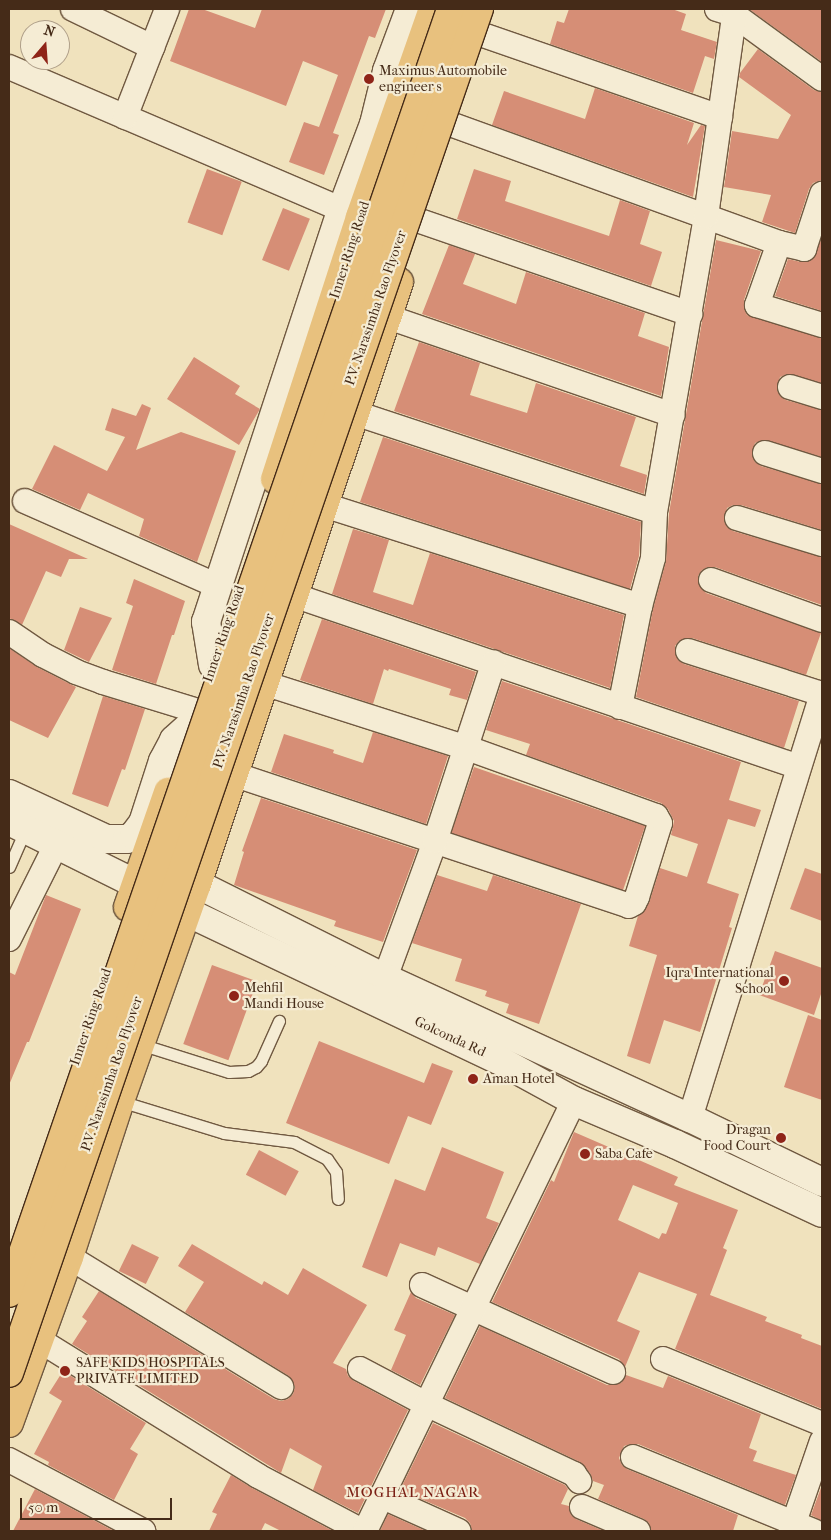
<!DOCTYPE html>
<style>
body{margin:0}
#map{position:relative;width:831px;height:1540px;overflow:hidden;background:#f0e2bd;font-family:"IM FELL French Canon",serif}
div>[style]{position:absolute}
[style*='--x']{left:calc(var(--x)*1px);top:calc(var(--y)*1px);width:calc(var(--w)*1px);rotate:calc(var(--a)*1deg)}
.building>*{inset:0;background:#d68e76;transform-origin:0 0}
.roads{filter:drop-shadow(1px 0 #705941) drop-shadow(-1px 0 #705941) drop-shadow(0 1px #705941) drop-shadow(0 -1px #705941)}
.service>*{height:11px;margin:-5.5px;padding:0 5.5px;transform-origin:5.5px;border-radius:5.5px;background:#f5ecd4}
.minor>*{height:24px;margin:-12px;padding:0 12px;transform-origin:12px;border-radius:12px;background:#f5ecd4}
.tertiary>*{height:28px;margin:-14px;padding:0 14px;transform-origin:14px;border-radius:14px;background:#f5ecd4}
.secondary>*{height:28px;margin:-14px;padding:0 14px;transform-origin:14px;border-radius:14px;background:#f5ecd4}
.primary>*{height:28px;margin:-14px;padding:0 14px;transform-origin:14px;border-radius:14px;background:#e8c17e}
.bridges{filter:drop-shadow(1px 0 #452b18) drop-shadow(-1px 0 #452b18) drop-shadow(0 1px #452b18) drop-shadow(0 -1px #452b18)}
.motorway-bridge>*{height:28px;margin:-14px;padding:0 14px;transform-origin:14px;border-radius:14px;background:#e8c17e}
.dots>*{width:14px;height:14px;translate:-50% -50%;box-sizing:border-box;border:2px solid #f5ecd4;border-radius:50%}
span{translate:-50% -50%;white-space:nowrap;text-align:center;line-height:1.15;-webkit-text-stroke:4.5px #f5ecd4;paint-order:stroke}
.poi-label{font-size:14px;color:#452b18}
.left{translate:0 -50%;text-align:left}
.right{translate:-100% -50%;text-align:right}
.street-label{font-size:14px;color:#452b18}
.neighbourhood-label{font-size:15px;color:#7a1f14;letter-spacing:1px}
.frame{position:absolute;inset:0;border:10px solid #452b18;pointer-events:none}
.north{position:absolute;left:20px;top:20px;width:50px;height:50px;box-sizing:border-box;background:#f5ecd4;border:1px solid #af9f89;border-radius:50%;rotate:18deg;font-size:14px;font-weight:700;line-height:20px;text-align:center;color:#452b18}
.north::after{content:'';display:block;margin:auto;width:18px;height:22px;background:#8f2418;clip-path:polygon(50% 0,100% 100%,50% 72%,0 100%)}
.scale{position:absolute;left:20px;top:1498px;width:152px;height:22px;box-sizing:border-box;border:2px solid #452b18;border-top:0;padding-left:6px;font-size:15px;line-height:18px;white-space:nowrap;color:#452b18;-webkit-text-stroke:4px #f5ecd4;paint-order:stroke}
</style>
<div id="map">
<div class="building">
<div style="clip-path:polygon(189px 9px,202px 9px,255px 28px,262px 9px,386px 9px,375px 38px,369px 36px,333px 133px,339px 135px,324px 175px,289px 162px,304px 122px,319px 127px,338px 75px,303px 61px,286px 106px,170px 61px)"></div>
<div style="clip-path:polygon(569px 9px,672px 9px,686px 14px,681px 30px,717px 42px,714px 59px,705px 56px,693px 93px,550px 44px,557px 21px,564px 23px)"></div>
<div style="clip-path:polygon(749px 9px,822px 9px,822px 62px)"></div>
<div style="clip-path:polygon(758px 49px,814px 90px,822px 92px,822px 180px,813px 183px,809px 189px,795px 233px,762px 222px,771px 195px,724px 187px,732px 131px,778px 139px,791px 115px,739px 77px,740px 73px)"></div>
<div style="clip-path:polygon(595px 88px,694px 123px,687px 145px,701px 125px,705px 126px,693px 197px,492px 125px,504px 91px,585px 119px)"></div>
<div style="left:207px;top:169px;width:37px;height:57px;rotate:20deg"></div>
<div style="clip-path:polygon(474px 169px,511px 181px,505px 201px,609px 236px,620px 200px,650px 211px,640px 244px,662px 252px,651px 286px,457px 219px)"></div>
<div style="left:283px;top:208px;width:29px;height:56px;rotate:22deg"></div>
<div style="clip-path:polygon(822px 237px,822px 311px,775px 296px,788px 259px,801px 262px,813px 259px)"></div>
<div style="clip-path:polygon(716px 240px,761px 251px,744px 300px,744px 308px,747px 315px,822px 338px,822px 383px,787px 374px,780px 377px,777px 390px,780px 396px,786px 400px,822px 410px,822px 457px,763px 440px,755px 443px,752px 455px,755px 462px,761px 466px,822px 484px,822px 530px,741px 505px,733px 505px,727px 508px,724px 521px,727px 527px,733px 531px,822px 557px,822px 605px,715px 567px,708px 567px,702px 570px,698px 576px,698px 583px,706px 593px,821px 633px,806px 675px,692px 638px,679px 641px,675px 646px,675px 653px,678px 660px,684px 664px,799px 701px,784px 748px,636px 697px,653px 609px,666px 561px,669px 513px)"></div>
<div style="clip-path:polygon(449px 245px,475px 254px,463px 284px,516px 304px,526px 272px,645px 313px,638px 336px,669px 347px,661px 396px,422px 314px)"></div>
<div style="clip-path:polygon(419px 342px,480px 363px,470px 395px,527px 413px,536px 383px,636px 417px,620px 466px,647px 475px,644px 494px,394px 411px)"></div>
<div style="clip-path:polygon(194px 357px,240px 386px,235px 394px,260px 409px,239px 445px,167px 399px)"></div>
<div style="clip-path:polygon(142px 404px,151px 408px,136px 450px,181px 432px,236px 451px,197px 562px,139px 536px,144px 519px,88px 493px,80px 510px,32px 489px,54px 445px,107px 471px,125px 437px,105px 430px,112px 408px,136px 416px)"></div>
<div style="clip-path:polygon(383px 437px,641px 522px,639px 556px,630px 589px,360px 502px)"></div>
<div style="clip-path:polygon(9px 524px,88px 559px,69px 559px,61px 577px,46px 571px,22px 625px,9px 618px)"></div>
<div style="clip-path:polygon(353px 529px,389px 540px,373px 592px,413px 605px,430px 553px,624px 615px,610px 688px,332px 594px)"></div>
<div style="clip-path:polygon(134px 579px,185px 601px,174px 635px,172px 635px,156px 684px,112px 670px,133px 606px,126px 603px)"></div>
<div style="clip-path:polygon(80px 607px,112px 618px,89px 662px,64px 650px)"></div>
<div style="clip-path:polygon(322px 619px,476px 672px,467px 700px,449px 695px,451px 689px,389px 669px,388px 671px,384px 669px,373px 704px,300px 680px)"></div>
<div style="clip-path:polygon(9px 648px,37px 667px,76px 687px,48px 738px,9px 720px)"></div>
<div style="clip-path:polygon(502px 681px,741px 762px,729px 800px,761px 810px,755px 827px,728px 819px,707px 883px,739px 894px,729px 927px,732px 928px,700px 1032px,664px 1020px,650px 1064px,627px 1056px,657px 955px,629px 946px,638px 916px,649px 903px,660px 868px,687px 877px,698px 844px,671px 835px,674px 821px,668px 809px,661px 803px,526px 755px,530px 744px,486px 730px)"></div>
<div style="clip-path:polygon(103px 696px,145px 709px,125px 770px,122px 769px,108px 807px,72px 794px)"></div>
<div style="clip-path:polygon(373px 732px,448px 756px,426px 824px,271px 772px,284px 734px,334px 750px,333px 753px,363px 763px)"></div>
<div style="left:474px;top:767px;width:181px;height:70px;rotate:19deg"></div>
<div style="clip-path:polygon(261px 798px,417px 850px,383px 942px,334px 926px,336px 921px,234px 885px,244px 852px,242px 851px)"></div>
<div style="clip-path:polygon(805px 868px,822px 874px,822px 921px,790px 909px)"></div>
<div style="clip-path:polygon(437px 875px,487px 891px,493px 875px,581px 904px,539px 1024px,506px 1013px,509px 1004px,485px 996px,487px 991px,455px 981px,462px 959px,412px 943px)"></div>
<div style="clip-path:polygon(46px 895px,81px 909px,29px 1042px,27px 1042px,9px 1085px,9px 972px,15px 975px)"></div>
<div style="clip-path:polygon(775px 951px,822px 968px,822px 991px,814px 1015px,759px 995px)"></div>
<div style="left:212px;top:965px;width:48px;height:84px;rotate:20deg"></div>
<div style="clip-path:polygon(808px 1015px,822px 1020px,822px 1100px,784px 1087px)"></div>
<div style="clip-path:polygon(319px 1041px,424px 1083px,432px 1063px,453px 1071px,431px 1125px,408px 1116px,389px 1164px,286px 1123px)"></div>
<div style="clip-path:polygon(evenodd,574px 1132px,678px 1177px,674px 1185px,738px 1210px,723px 1248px,727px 1250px,710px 1295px,767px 1317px,765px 1321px,802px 1335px,801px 1338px,822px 1346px,822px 1409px,675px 1349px,697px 1294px,639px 1272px,617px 1321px,640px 1331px,625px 1367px,619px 1359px,492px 1302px,551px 1180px,554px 1182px,574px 1132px,633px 1185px,678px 1203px,666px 1234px,662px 1233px,659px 1239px,618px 1220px,633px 1185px)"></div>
<div style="clip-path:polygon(442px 1147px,504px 1172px,486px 1218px,499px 1223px,480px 1264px,438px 1247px,435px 1256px,400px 1243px,387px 1277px,362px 1267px,395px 1179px,425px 1191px)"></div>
<div style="left:259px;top:1150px;width:45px;height:28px;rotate:28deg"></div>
<div style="left:132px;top:1244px;width:30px;height:30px;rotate:26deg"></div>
<div style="clip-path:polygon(192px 1244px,262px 1285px,264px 1281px,288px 1295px,303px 1268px,367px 1305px,333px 1363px,346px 1369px,348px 1376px,354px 1381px,408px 1410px,358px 1513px,313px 1490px,322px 1466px,290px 1448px,281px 1473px,72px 1344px,87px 1321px,82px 1317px,99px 1291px,274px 1399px,281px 1401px,288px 1399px,293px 1394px,295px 1387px,289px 1376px,185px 1312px,204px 1282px,178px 1266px)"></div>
<div style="clip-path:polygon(411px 1292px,416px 1298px,455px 1315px,420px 1385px,391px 1370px,406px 1335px,394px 1330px)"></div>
<div style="clip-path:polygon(480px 1326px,607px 1385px,621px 1383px,626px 1375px,663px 1388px,668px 1376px,761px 1414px,749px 1448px,757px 1451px,753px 1461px,796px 1475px,785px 1505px,638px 1444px,631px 1444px,624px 1446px,619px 1458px,622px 1465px,627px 1469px,738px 1515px,733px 1531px,651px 1531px,649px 1523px,644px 1519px,598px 1499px,604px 1485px,593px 1481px,590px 1473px,580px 1462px,445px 1398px)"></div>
<div style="clip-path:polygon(63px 1371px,146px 1423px,130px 1449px,138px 1454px,114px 1500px,48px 1465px,49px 1462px,34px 1454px,62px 1401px,49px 1393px)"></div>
<div style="clip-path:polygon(433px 1423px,565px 1485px,568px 1489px,561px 1504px,569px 1506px,571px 1515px,576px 1519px,604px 1531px,472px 1531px,470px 1523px,465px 1518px,400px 1490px)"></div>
<div style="clip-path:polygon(231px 1475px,252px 1488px,333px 1531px,281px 1531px,265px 1523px,261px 1531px,209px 1531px,217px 1514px,212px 1512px)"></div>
<div style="clip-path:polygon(822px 1485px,822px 1521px,811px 1515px)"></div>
<div style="clip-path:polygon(35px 1489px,114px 1531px,13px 1531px)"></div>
<div style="clip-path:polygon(388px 1514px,426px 1531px,380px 1531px)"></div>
</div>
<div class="roads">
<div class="service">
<div style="--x:9;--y:867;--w:43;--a:-66.4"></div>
<div style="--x:140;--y:1044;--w:93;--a:17.5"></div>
<div style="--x:229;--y:1072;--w:19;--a:-3"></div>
<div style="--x:248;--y:1071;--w:9;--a:-27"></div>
<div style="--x:256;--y:1067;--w:8;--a:-50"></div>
<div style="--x:261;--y:1061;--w:44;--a:-65.8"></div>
<div style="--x:120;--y:1101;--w:109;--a:17.1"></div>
<div style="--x:224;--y:1133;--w:71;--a:7.3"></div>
<div style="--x:294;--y:1142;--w:37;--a:27"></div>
<div style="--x:327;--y:1159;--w:16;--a:55"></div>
<div style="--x:336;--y:1172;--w:27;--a:86"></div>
</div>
<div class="minor">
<div style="--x:73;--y:9;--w:88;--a:25.7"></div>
<div style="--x:717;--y:9;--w:17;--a:17"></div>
<div style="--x:733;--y:14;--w:110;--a:36.1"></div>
<div style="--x:483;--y:35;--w:251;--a:19.1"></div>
<div style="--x:9;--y:67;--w:381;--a:23.2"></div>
<div style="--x:125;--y:117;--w:116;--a:-68.7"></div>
<div style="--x:453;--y:125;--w:347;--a:19.9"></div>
<div style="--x:779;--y:243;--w:26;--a:13"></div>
<div style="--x:804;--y:249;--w:58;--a:-71.9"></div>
<div style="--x:420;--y:221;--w:286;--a:19"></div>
<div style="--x:779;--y:243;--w:66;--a:109.5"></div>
<div style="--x:757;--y:305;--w:68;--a:17.1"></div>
<div style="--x:388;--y:317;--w:301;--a:19"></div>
<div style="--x:790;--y:387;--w:34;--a:17"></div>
<div style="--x:355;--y:413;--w:316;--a:18.3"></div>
<div style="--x:765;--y:453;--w:60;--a:17.5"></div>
<div style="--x:25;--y:501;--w:211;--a:23.8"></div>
<div style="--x:324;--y:505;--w:332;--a:17.7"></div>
<div style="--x:737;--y:518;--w:89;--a:17"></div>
<div style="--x:711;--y:580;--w:118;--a:19.8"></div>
<div style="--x:293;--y:595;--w:534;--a:18.77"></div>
<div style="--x:9;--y:632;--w:41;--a:34.1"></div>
<div style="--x:43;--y:655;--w:37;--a:27"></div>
<div style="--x:76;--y:672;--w:29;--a:20"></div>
<div style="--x:103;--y:682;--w:99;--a:17"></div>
<div style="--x:688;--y:651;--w:141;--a:17.8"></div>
<div style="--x:620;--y:707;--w:103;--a:-78.8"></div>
<div style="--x:640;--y:606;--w:50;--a:-74.8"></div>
<div style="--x:653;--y:558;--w:46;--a:-87.5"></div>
<div style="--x:655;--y:512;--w:300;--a:-80.2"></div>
<div style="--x:706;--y:216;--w:209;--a:-82"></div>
<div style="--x:233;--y:774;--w:417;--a:18.4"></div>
<div style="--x:629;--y:906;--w:6;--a:-31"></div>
<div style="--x:634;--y:903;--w:7;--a:-63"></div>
<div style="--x:637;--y:897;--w:77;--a:-72.7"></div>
<div style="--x:660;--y:823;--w:8;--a:-120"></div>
<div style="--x:656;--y:816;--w:201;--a:-160.2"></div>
<div style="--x:467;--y:748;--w:214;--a:-162.3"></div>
<div style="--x:9;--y:939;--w:107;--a:-63.4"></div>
<div style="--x:385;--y:978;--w:146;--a:-69.9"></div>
<div style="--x:435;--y:841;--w:188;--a:-71.8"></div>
<div style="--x:690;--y:1118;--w:445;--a:-72.7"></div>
<div style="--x:69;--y:1257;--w:249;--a:31.5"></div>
<div style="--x:422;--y:1285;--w:210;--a:24.5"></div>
<div style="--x:39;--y:1340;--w:258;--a:31.8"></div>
<div style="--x:258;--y:1476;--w:118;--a:27.9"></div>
<div style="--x:663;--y:1359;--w:172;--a:22.2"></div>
<div style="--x:360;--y:1369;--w:75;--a:27.9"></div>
<div style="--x:426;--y:1404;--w:164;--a:25.3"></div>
<div style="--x:574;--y:1474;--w:9;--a:54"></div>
<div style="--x:633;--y:1457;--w:195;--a:22.3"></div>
<div style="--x:9;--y:1460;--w:152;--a:27.9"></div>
<div style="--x:381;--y:1496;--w:85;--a:24.2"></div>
<div style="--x:582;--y:1507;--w:61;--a:23.2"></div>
<div style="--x:365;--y:1531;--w:478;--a:-64.1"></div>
<div style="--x:791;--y:1531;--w:95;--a:-71"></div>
</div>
<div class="tertiary">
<div style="--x:213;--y:665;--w:44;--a:-99.2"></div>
<div style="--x:206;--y:622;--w:435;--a:-71.8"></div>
<div style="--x:342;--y:209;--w:91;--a:-69.4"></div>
<div style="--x:374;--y:124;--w:55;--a:-76.2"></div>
<div style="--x:387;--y:71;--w:66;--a:-69.6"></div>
<div style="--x:9;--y:794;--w:107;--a:24.9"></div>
<div style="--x:106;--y:839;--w:21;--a:0"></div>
<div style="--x:127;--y:839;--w:8;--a:-30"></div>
<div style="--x:134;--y:835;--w:15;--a:-53"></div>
<div style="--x:143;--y:823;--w:65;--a:-72.1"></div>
<div style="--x:163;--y:761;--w:24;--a:-62"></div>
<div style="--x:174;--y:740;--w:25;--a:-42"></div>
<div style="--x:9;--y:821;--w:142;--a:26.4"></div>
</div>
<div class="secondary">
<div style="--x:197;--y:884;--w:210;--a:26.6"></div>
<div style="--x:385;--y:978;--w:336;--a:24.7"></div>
<div style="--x:690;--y:1118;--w:147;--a:25.9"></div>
<div style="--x:187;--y:912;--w:345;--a:25.4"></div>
<div style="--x:499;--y:1060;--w:85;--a:28.7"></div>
<div style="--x:574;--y:1101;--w:110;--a:23.1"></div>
<div style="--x:675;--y:1144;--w:162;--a:25.1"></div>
</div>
<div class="primary">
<div style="--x:275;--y:479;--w:275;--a:-72"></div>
<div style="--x:360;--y:217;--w:220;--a:-70.7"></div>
<div style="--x:128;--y:907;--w:122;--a:-70.8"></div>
<div style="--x:9;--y:1423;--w:177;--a:-70.1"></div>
<div style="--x:69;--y:1257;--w:164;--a:-71.9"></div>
<div style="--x:120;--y:1101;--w:230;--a:-70.5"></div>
<div style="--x:197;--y:884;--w:635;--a:-71.45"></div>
</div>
</div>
<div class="bridges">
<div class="motorway-bridge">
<div style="--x:9;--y:1293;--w:1358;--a:-71"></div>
<div style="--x:9;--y:1373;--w:1443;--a:-70.99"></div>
</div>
</div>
<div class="dots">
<div style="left:369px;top:79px;background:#8f2418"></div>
<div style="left:784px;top:981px;background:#8f2418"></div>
<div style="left:234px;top:996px;background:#8f2418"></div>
<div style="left:473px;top:1079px;background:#8f2418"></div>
<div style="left:781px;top:1138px;background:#8f2418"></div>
<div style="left:585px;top:1154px;background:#8f2418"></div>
<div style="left:65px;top:1371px;background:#8f2418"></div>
</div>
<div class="poi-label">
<span class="left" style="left:379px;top:79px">Maximus Automobile<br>engineer s</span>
<span class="right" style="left:774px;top:981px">Iqra International<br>School</span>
<span class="left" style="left:244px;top:996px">Mehfil<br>Mandi House</span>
<span class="left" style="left:483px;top:1079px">Aman Hotel</span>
<span class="right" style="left:771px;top:1138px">Dragan<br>Food Court</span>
<span class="left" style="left:595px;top:1154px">Saba Cafe</span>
<span class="left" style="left:76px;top:1371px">SAFE KIDS HOSPITALS<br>PRIVATE LIMITED</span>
</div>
<div class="street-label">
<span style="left:350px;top:250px;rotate:-72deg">Inner Ring Road</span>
<span style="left:376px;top:308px;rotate:-71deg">P.V. Narasimha Rao Flyover</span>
<span style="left:224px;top:634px;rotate:-71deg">Inner Ring Road</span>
<span style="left:244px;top:691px;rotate:-71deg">P.V. Narasimha Rao Flyover</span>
<span style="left:91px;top:1017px;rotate:-71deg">Inner Ring Road</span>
<span style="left:450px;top:1037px;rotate:25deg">Golconda Rd</span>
<span style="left:112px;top:1074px;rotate:-71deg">P.V. Narasimha Rao Flyover</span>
</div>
<div class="neighbourhood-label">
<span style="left:413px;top:1493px">MOGHAL NAGAR</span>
</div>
<div class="frame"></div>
<div class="north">N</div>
<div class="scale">50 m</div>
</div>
